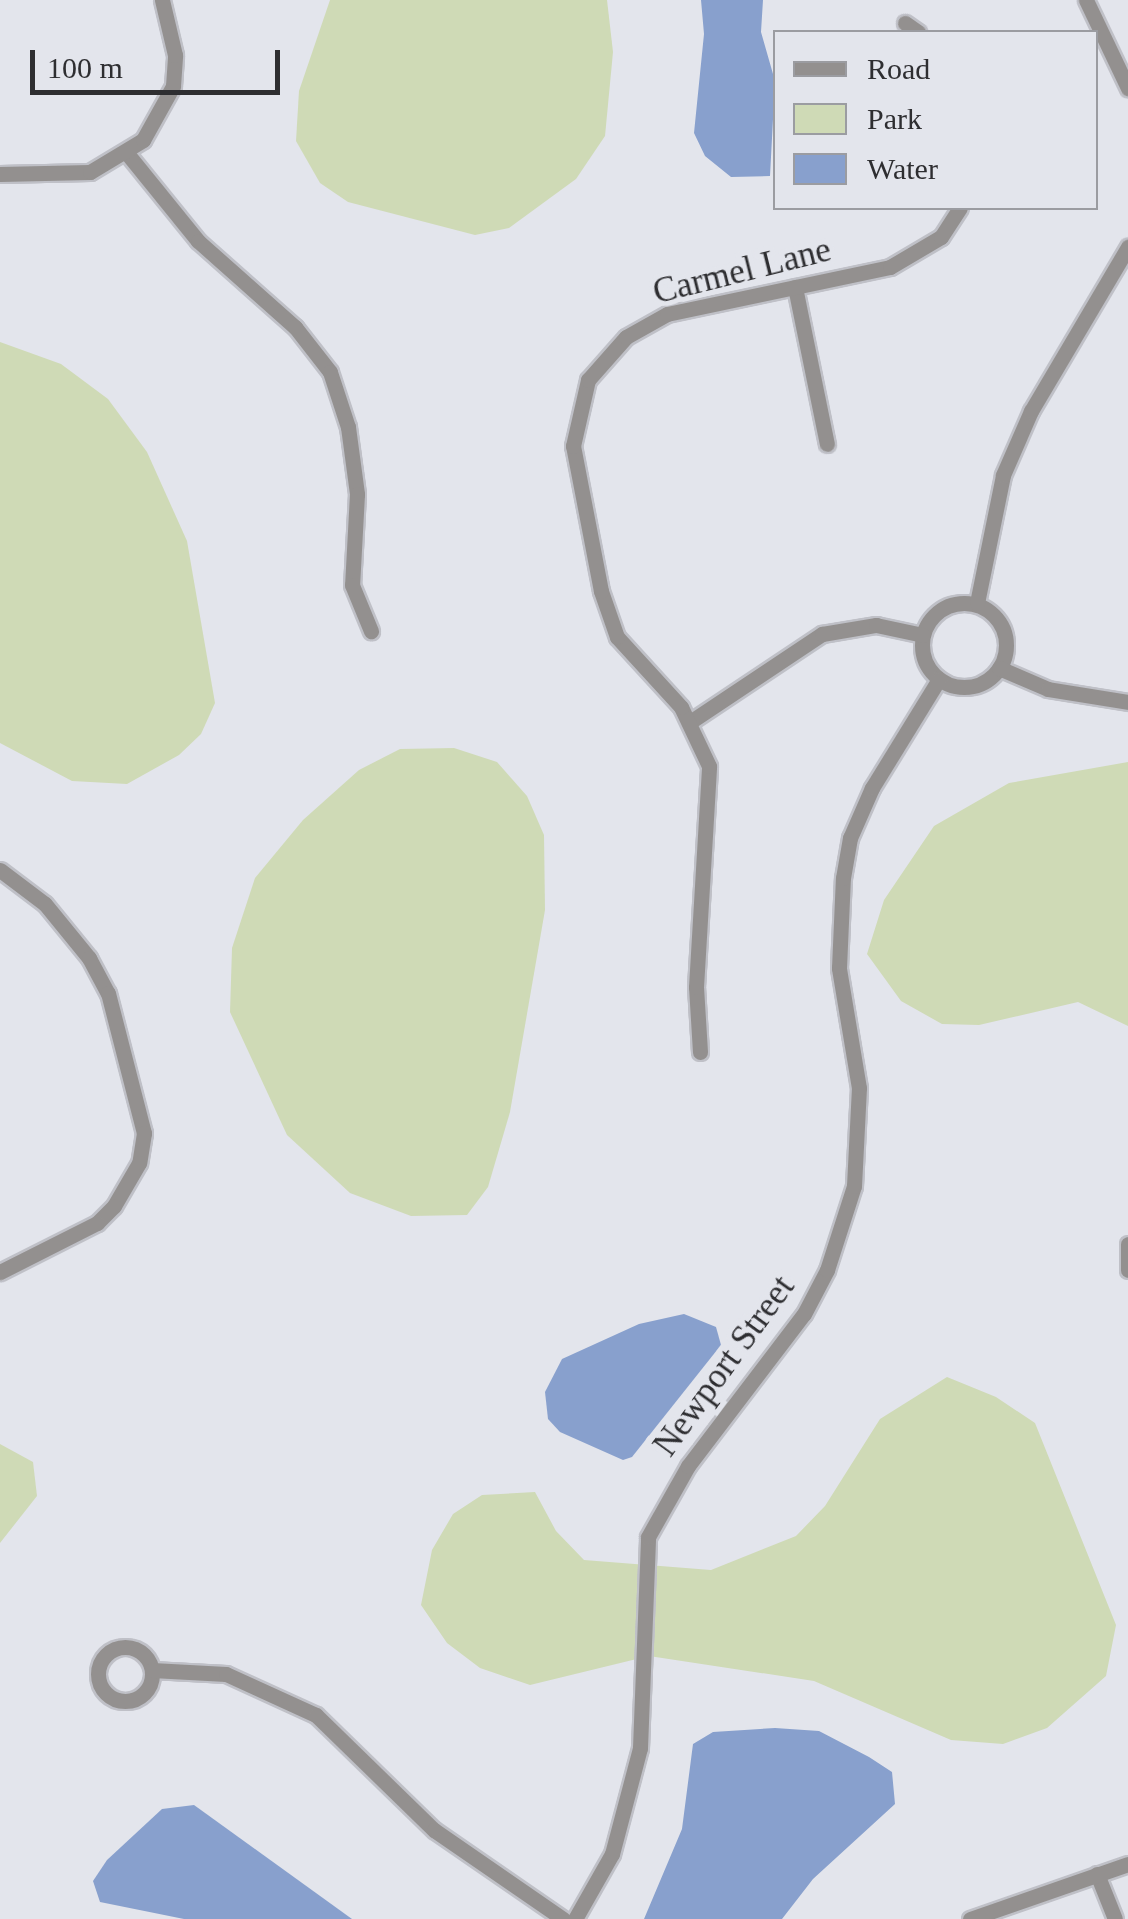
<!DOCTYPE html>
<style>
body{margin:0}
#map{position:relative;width:1128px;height:1919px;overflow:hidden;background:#e3e5ec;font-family:"Times New Roman",serif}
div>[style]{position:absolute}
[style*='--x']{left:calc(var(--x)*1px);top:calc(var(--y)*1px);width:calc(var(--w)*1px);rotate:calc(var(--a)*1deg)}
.green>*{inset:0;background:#cfdab6}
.water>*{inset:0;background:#88a0cd}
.roads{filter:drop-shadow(2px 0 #bfc0c7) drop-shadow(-2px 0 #bfc0c7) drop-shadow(0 2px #bfc0c7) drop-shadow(0 -2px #bfc0c7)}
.street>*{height:15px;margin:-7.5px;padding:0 7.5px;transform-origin:7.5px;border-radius:7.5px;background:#93908f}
.street>.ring{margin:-7.5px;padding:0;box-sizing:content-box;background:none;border:15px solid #93908f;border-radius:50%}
span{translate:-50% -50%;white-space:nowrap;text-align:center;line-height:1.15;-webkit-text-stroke:10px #e3e5ec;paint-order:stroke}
.street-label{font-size:35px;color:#2e2e31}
.legend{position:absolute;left:773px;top:30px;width:325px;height:180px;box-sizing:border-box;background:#e3e5ec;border:2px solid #9b9ca1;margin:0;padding:12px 18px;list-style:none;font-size:30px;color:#2e2e31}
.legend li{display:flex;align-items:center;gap:20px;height:50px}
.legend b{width:50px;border:2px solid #9b9ca1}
.scale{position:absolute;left:30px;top:50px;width:250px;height:45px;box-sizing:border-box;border:5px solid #2e2e31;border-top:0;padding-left:12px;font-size:30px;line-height:35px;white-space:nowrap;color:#2e2e31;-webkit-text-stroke:8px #e3e5ec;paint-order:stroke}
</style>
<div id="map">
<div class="green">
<div style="clip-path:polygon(330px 0,607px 0,613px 52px,605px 136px,576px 179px,509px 228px,475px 235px,348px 202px,320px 183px,296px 141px,299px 91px)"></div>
<div style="clip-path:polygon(0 342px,61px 364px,108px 399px,147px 452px,187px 541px,215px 703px,201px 734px,179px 755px,127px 784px,72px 781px,0 743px)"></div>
<div style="clip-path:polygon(454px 748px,497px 762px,527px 796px,544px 835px,545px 910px,510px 1112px,488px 1187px,467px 1215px,411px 1216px,350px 1193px,287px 1135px,230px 1012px,232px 948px,255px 878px,303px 820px,359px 770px,400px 749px)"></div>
<div style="clip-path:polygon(1128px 762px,1128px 1026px,1078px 1002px,979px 1025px,942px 1024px,901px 1001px,867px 954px,884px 900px,934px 826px,1009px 783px)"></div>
<div style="clip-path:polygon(947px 1377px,996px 1397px,1035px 1423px,1116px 1625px,1106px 1676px,1047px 1728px,1003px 1744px,951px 1740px,814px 1681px,649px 1656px,530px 1685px,480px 1668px,447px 1643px,421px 1605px,432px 1550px,453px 1514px,482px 1495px,535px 1492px,556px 1531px,584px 1560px,711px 1570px,796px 1536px,825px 1506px,880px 1419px)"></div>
<div style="clip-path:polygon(0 1444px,33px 1462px,37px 1496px,0 1543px)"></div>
</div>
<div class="water">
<div style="clip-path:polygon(701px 0,763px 0,761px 32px,775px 81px,770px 176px,731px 177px,705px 156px,694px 133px,704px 34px)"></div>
<div style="clip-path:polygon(684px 1314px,716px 1327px,721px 1345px,632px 1457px,623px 1460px,560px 1432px,548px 1419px,545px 1392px,562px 1359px,639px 1324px)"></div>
<div style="clip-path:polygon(775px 1728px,819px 1731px,869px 1757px,892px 1772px,895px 1804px,813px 1879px,782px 1919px,644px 1919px,682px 1829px,693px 1744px,713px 1732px)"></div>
<div style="clip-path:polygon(194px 1805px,352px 1919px,184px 1919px,100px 1902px,93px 1881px,107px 1860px,162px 1809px)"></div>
</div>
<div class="roads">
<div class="street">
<div style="--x:1086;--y:0;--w:98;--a:64.5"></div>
<div style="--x:905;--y:23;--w:16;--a:35"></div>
<div style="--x:126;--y:152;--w:114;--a:51"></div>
<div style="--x:198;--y:241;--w:130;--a:41.6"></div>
<div style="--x:295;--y:327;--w:57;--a:52.1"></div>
<div style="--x:330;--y:372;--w:58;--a:71.9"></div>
<div style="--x:348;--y:427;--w:68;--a:82.3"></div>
<div style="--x:357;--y:494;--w:91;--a:93.1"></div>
<div style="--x:352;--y:585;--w:50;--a:67.6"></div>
<div style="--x:0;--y:174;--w:90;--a:-1.3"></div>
<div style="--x:90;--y:172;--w:62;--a:-31.1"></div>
<div style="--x:143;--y:140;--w:62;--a:-60.9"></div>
<div style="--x:173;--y:86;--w:31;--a:-86"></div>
<div style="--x:175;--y:55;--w:57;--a:-103.3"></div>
<div style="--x:795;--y:287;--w:160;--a:78.5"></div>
<div class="ring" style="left:922px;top:603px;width:69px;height:69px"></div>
<div style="--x:977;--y:603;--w:131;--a:-78.5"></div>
<div style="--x:1003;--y:475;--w:70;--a:-66.4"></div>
<div style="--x:1031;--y:411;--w:191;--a:-59.4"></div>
<div style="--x:999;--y:668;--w:53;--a:23.2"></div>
<div style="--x:1048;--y:689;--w:81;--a:9.2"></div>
<div style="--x:690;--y:722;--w:159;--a:-33.7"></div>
<div style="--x:822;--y:634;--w:55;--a:-9.5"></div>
<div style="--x:876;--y:625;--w:48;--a:12"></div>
<div style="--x:0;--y:870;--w:56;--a:37.1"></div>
<div style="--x:45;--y:904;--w:70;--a:50.8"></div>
<div style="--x:89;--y:958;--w:40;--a:62"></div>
<div style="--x:108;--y:993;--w:145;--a:75.6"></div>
<div style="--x:144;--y:1133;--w:30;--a:99"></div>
<div style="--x:139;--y:1163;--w:50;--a:120.2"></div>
<div style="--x:114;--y:1206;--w:24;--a:135"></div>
<div style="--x:97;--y:1223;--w:109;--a:153.2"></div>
<div style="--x:700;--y:1052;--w:65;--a:-93.5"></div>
<div style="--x:696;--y:987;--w:221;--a:-86.6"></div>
<div style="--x:709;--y:766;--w:65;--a:-115.4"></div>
<div style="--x:681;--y:707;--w:95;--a:-132.4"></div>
<div style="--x:617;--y:637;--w:49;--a:-109.2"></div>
<div style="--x:601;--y:591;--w:148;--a:-100.9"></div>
<div style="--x:573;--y:446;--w:68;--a:-77.2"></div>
<div style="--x:588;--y:380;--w:57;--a:-48.5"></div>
<div style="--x:626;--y:337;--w:47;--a:-29.3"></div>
<div style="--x:667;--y:314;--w:228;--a:-11.9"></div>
<div style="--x:890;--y:267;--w:59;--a:-30.5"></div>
<div style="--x:941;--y:237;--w:35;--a:-57"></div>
<div style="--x:1128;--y:1244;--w:26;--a:90"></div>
<div class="ring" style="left:98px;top:1647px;width:39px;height:39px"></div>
<div style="--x:152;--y:1670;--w:74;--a:3.1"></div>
<div style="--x:226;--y:1674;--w:99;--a:24.5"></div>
<div style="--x:316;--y:1715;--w:165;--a:44.3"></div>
<div style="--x:434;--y:1830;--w:157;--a:34.6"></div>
<div style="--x:1097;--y:1874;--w:48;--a:68.2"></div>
<div style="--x:575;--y:1919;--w:75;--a:-60.4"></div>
<div style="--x:612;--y:1854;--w:110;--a:-75.2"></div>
<div style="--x:640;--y:1748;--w:211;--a:-87.8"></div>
<div style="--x:648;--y:1537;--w:81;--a:-60.6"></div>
<div style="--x:688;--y:1466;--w:191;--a:-52.7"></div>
<div style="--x:804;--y:1314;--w:50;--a:-62.4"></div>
<div style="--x:827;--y:1270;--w:88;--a:-72.2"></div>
<div style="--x:854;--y:1186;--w:98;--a:-87.1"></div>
<div style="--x:859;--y:1088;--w:122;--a:-99.5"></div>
<div style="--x:839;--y:968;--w:90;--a:-87.5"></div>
<div style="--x:843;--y:878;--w:41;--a:-80.1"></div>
<div style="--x:850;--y:838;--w:55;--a:-66.3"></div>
<div style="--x:872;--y:788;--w:128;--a:-58.4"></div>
<div style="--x:970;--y:1919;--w:167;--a:-19.2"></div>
</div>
</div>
<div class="street-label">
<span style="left:742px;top:271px;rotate:-14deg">Carmel Lane</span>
<span style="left:724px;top:1366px;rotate:-54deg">Newport Street</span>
</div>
<ul class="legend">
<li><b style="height:12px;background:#93908f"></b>Road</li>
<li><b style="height:28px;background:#cfdab6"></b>Park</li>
<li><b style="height:28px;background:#88a0cd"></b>Water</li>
</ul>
<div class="scale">100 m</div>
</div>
